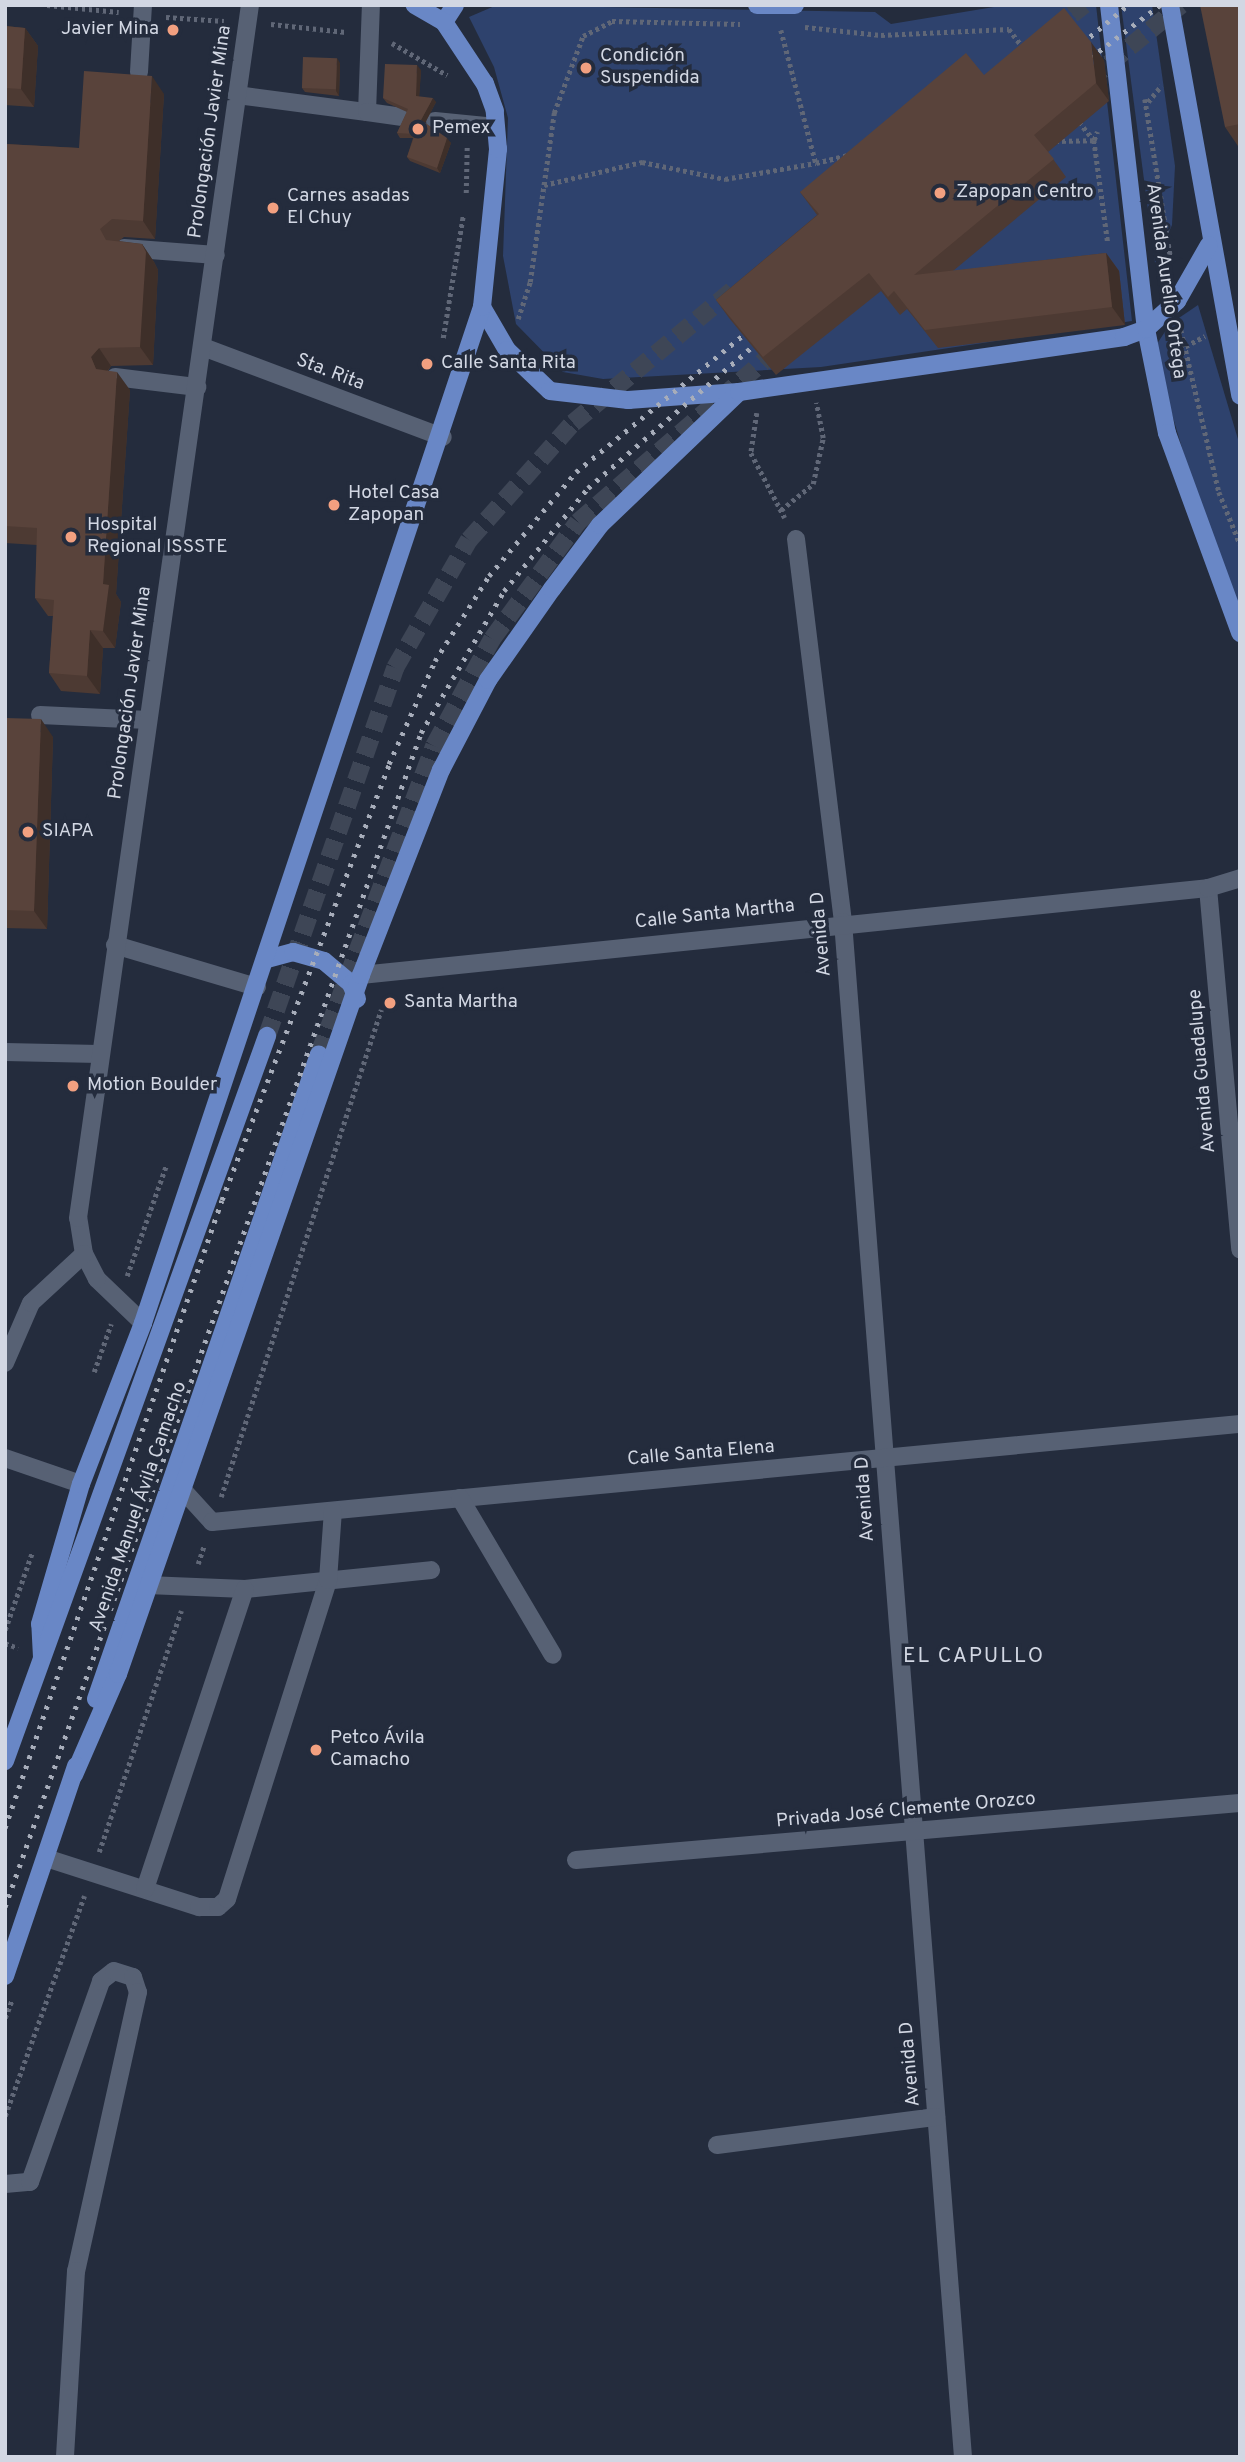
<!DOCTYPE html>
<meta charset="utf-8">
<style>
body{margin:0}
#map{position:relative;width:1245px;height:2462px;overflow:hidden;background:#242c3d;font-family:Overpass,sans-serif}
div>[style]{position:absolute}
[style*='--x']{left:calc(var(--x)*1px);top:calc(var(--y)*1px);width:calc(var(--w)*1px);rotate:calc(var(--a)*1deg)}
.green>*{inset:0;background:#2e426d}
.major-tunnel>*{height:18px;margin-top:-9px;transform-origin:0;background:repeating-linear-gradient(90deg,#3e4656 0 18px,transparent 0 27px)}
.path>*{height:4.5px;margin-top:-2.25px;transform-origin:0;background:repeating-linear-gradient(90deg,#606777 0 3.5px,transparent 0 7px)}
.minor>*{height:18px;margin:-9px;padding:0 9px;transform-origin:9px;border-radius:9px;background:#576174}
.major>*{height:18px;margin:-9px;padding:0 9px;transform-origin:9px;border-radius:9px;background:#6987c6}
.rail>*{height:5px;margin-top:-2.5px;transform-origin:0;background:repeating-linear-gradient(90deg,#a7adba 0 3.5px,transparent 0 10.5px)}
.wall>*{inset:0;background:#4d3a33}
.shaded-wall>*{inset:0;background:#3e2f29}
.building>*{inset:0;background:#59433b;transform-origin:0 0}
.dots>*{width:19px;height:19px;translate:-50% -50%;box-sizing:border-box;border:4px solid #242c3d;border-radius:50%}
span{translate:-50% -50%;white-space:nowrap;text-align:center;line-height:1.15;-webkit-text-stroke:7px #242c3d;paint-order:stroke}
.poi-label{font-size:19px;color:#d2d7e3}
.right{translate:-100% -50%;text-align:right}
.left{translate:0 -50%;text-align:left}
.street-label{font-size:19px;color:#d2d7e3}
.neighbourhood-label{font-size:21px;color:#d2d7e3;letter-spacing:2px}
.frame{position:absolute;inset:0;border:7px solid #d2d7e3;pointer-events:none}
</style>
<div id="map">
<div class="green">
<div style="clip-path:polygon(497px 5px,875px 12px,891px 24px,1006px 5px,1096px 5px,1132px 321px,821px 367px,603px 379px,563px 372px,516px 324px,503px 256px,508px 118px,494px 67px,469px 17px)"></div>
<div style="clip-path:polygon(1121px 5px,1152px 5px,1175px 166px,1172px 225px,1155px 263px)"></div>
<div style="clip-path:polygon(1198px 305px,1240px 446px,1240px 611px,1198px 502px,1153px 350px,1170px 324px)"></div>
</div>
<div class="major-tunnel">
<div style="--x:1051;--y:31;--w:42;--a:-38.2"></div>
<div style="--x:1088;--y:81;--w:120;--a:-39.3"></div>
<div style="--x:267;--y:1036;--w:390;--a:-70.8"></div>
<div style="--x:395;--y:668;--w:148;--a:-60"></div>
<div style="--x:469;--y:540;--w:157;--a:-48.4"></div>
<div style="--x:573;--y:423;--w:212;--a:-39.8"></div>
<div style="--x:319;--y:1054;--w:329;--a:-69.5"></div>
<div style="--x:434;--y:746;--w:122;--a:-61.5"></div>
<div style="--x:492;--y:639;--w:145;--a:-53.7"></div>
<div style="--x:578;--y:522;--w:269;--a:-40.9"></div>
</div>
<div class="path">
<div style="--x:47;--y:5;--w:72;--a:5.6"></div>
<div style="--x:166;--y:17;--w:58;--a:3.9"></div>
<div style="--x:271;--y:24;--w:75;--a:6.1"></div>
<div style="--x:805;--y:27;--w:76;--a:6"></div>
<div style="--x:881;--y:35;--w:128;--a:-2.7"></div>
<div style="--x:1009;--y:29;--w:25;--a:53"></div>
<div style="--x:781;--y:30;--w:138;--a:75.3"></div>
<div style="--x:816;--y:163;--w:32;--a:-14"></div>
<div style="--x:392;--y:43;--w:64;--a:30.2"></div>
<div style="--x:1145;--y:99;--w:162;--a:80.8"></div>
<div style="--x:1148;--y:102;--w:21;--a:-51"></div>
<div style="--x:1079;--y:122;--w:23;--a:50"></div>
<div style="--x:1094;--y:140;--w:104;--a:82.3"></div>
<div style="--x:1055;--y:141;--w:39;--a:-1"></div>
<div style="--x:1094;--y:140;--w:9;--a:-69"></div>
<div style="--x:544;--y:185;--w:101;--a:-13.2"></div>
<div style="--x:642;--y:162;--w:85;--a:11.6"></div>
<div style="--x:725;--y:179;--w:92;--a:-10"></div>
<div style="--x:466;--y:193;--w:47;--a:-88.8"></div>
<div style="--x:518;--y:319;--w:39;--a:-72"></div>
<div style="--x:530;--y:282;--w:171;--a:-81.9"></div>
<div style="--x:554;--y:113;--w:82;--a:-69.4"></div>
<div style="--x:583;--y:36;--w:33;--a:-27"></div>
<div style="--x:612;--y:21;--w:128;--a:1.3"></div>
<div style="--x:1181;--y:330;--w:166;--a:76.8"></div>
<div style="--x:1219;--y:492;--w:56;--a:68"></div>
<div style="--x:443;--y:338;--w:124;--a:-80.7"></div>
<div style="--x:1173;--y:353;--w:36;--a:-28"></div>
<div style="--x:757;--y:413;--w:40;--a:98.5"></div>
<div style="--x:751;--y:453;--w:73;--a:62.4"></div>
<div style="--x:781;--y:510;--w:41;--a:-39.1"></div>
<div style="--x:813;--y:484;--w:47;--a:-77.7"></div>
<div style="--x:823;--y:438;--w:36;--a:-101"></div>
<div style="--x:127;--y:1276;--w:117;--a:-70.5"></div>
<div style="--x:94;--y:1372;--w:51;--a:-70.5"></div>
<div style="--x:221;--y:1497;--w:513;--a:-71.81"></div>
<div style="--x:198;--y:1564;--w:20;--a:-72"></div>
<div style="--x:5;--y:1630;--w:82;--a:-70.7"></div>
<div style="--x:5;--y:1643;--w:14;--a:21"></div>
<div style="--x:99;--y:1852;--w:255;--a:-71.2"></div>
<div style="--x:5;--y:2018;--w:19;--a:-69"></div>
<div style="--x:5;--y:2116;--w:234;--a:-70.2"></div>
</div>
<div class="minor">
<div style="--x:139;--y:72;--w:67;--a:-86.6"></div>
<div style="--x:237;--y:95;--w:131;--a:7.5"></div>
<div style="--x:367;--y:112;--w:107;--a:-87.9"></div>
<div style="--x:367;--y:112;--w:34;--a:8"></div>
<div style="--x:435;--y:121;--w:61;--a:5.6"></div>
<div style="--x:124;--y:248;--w:92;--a:4.4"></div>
<div style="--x:203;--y:347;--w:256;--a:20.6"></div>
<div style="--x:115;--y:377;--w:83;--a:7"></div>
<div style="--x:796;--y:539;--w:386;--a:83"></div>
<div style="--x:843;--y:922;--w:1540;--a:85.53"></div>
<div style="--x:40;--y:715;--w:108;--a:2.7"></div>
<div style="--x:1208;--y:888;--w:363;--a:84.9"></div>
<div style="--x:115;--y:945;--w:148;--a:16.5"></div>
<div style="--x:361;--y:975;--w:851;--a:-5.86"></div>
<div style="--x:1208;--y:888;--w:34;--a:-17"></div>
<div style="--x:5;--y:1052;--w:94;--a:1.2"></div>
<div style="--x:143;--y:1323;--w:64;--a:-136.3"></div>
<div style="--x:97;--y:1279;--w:28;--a:-117"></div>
<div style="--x:84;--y:1254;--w:36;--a:-99"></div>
<div style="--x:78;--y:1218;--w:1225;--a:-81.93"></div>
<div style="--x:5;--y:1363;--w:65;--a:-66.6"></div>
<div style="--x:31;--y:1303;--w:72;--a:-42.8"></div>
<div style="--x:5;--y:1458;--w:80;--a:18.9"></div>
<div style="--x:181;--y:1488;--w:46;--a:47.6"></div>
<div style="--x:212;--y:1522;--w:1033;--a:-5.45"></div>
<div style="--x:460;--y:1498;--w:182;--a:59.4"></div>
<div style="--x:147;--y:1585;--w:98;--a:2.3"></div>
<div style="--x:245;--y:1589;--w:187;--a:-5.8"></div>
<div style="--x:46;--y:1858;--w:161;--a:17.8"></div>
<div style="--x:199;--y:1907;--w:19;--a:0"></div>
<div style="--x:218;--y:1907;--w:12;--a:-42"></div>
<div style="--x:227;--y:1899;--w:335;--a:-72.4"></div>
<div style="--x:328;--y:1580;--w:69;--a:-85.9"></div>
<div style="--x:576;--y:1860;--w:666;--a:-4.91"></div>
<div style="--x:145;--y:1889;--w:316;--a:-71.6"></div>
<div style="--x:717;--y:2145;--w:221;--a:-7.3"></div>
<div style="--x:5;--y:2184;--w:25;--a:-5"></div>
<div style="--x:30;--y:2182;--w:213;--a:-70.5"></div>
<div style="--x:101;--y:1981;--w:16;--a:-38"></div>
<div style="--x:114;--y:1971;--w:20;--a:18"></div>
<div style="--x:133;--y:1977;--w:16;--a:72"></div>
<div style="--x:138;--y:1992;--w:286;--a:102.5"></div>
<div style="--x:76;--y:2271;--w:186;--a:93.4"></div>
</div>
<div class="major">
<div style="--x:757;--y:5;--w:38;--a:0"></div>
<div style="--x:1109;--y:5;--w:326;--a:83.5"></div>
<div style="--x:1146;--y:329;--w:106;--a:78.6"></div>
<div style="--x:1167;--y:433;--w:213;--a:69.9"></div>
<div style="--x:1170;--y:5;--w:397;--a:79.8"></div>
<div style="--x:444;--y:22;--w:20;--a:-57"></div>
<div style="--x:482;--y:307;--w:50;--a:59.8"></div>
<div style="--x:507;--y:350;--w:59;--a:43.6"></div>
<div style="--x:550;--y:391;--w:79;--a:6.6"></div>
<div style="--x:628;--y:400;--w:111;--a:-4.1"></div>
<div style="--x:267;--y:959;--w:27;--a:-15"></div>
<div style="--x:293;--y:952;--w:32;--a:16"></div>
<div style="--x:324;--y:961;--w:35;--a:40"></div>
<div style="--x:351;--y:984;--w:16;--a:68"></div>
<div style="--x:42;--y:1657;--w:33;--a:-93"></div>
<div style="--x:40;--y:1624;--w:146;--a:-73.7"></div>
<div style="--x:81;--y:1484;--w:173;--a:-68.9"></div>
<div style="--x:143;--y:1323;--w:1071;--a:-71.55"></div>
<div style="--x:482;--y:307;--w:159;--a:-84.2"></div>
<div style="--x:498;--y:149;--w:38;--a:-95"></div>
<div style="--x:495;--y:111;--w:29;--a:-110"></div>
<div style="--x:485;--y:84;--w:74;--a:-123.5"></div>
<div style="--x:444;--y:22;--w:34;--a:-150"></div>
<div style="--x:96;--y:1699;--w:682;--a:-70.93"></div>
<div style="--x:5;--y:1761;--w:771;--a:-70.13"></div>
<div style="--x:74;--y:1775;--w:110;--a:-66.5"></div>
<div style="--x:118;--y:1674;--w:740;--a:-70.83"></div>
<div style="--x:361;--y:975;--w:220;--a:-68.7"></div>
<div style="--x:441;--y:770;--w:102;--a:-62.4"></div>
<div style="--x:488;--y:680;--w:111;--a:-54.9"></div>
<div style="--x:552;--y:589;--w:80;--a:-53.1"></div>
<div style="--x:600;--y:525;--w:192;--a:-43.7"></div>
<div style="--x:739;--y:392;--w:389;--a:-8.1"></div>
<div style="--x:1124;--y:337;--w:23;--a:-20"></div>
<div style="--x:1146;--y:329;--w:42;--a:-42.1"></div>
<div style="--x:1177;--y:301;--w:64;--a:-60.3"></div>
<div style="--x:5;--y:1976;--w:222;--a:-71.3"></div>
</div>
<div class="rail">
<div style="--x:1074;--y:50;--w:70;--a:-39.8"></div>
<div style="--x:1082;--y:64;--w:98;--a:-37.1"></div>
<div style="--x:5;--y:1828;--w:664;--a:-70.94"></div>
<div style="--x:222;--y:1200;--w:467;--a:-69"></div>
<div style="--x:389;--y:764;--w:113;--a:-65.9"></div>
<div style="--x:435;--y:661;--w:101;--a:-57.6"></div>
<div style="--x:489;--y:576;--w:136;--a:-50.1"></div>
<div style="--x:576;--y:472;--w:237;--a:-39.3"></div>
<div style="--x:5;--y:1907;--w:1246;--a:-70.49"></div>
<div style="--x:421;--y:733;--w:164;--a:-59.7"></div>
<div style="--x:504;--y:591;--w:133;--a:-50.8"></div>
<div style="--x:588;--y:488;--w:235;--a:-40.7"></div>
</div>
<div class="wall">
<div style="clip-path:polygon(1240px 5px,1240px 149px,1225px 127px)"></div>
<div style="clip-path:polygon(5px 26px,25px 28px,38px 46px,34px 107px,5px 105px)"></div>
<div style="clip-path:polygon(1104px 60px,1109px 101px,1048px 152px,1066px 177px,953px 271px,1106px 253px,1119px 271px,1125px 325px,938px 348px,907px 309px,900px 315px,881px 291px,776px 375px,729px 318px,716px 300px,817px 215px,800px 192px)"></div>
<div style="clip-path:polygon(340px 63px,339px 96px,305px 92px,302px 88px)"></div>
<div style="clip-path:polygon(421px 70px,419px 97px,436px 102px,425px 123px,451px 143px,440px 173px,410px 161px,407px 157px,413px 138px,400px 138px,397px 133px,407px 112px,387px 103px,383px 98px)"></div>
<div style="clip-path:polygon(164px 94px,155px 239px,124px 237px,119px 241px,142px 244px,154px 262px,158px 270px,153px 365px,111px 366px,108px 371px,130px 390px,116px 594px,121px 602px,115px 648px,103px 648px,100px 694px,61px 691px,49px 673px,53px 616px,48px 616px,35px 598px,37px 545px,5px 543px,5px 144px,79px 148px)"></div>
<div style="clip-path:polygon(5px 718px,53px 737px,47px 929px,5px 928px)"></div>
</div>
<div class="shaded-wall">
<div style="clip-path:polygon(25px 28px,38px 46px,34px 107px,21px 89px)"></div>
<div style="clip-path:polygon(1091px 42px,1104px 60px,1109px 101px,1096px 83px)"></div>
<div style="clip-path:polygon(337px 58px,340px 63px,339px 96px,336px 91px)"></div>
<div style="clip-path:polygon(417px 65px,421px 70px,419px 101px,416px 96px)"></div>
<div style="clip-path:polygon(152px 76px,164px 94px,155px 239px,143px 221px)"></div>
<div style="clip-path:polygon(433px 98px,436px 102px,424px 125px,421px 120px)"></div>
<div style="clip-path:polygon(447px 138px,451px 143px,440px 173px,437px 168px)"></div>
<div style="clip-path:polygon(142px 244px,154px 262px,158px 270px,153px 365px,140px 347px)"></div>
<div style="clip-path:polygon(1106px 253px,1119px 271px,1125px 325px,1112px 307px)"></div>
<div style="clip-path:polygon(99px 348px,111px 366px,104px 375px,96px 369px,91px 357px)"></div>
<div style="clip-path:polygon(117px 372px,130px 390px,116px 594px,121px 602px,115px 648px,103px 631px,103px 584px)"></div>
<div style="clip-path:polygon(90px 630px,103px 648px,100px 694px,87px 676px)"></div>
<div style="clip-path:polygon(41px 719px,53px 737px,47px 929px,34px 911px)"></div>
</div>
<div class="building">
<div style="clip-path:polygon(1200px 5px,1240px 5px,1240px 124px,1225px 127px)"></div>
<div style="clip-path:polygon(1064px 8px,1091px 42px,1096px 83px,1034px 135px,1054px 159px,914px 275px,1106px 253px,1112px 307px,925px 330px,894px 291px,888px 297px,869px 273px,763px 357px,716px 300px,819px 214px,800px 192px,966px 53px,984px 75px)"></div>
<div style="clip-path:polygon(5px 26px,25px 28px,21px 89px,5px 88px)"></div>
<div style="left:303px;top:57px;width:34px;height:31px;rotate:2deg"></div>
<div style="clip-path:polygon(385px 64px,417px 65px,416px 96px,433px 98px,421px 120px,447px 138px,437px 168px,407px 157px,415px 134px,397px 133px,408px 109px,383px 98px)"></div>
<div style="clip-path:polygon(84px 71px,152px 76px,143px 221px,112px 219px,100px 229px,106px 240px,142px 244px,146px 252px,140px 347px,99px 348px,91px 357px,96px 369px,117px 372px,103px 584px,109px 585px,103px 631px,90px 630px,87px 676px,49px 673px,54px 600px,35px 598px,37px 528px,5px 526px,5px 144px,79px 148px)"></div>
<div style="clip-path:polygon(5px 718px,41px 719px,34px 911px,5px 910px)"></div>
</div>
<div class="dots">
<div style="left:173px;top:30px;background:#f2a080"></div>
<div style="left:586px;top:68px;background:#f2a080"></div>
<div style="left:418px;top:129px;background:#f2a080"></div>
<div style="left:940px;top:193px;background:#f2a080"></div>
<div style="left:273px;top:208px;background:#f2a080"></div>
<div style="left:427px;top:364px;background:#f2a080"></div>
<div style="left:334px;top:505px;background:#f2a080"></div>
<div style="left:71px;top:537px;background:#f2a080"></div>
<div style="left:28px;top:832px;background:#f2a080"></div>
<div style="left:390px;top:1003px;background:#f2a080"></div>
<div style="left:73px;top:1086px;background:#f2a080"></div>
<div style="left:316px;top:1750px;background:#f2a080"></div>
</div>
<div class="poi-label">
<span class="right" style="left:159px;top:30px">Javier Mina</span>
<span class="left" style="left:600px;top:68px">Condición<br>Suspendida</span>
<span class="left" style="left:432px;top:129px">Pemex</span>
<span class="left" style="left:956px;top:193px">Zapopan Centro</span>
<span class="left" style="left:287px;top:208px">Carnes asadas<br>El Chuy</span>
<span class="left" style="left:441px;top:364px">Calle Santa Rita</span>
<span class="left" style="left:348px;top:505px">Hotel Casa<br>Zapopan</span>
<span class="left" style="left:87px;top:537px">Hospital<br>Regional ISSSTE</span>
<span class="left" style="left:42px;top:832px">SIAPA</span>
<span class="left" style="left:404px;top:1003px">Santa Martha</span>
<span class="left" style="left:87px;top:1086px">Motion Boulder</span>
<span class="left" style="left:330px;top:1750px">Petco Ávila<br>Camacho</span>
</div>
<div class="street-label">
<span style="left:211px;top:132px;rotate:-82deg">Prolongación Javier Mina</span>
<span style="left:1165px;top:281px;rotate:82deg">Avenida Aurelio Ortega</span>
<span style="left:330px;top:373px;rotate:21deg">Sta. Rita</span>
<span style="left:131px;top:693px;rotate:-82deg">Prolongación Javier Mina</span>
<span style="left:715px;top:915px;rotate:-6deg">Calle Santa Martha</span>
<span style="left:822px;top:934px;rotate:-95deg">Avenida D</span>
<span style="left:1203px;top:1071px;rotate:-95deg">Avenida Guadalupe</span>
<span style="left:701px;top:1454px;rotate:-5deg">Calle Santa Elena</span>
<span style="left:866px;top:1499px;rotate:-94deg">Avenida D</span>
<span style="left:139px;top:1507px;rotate:-71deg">Avenida Manuel Ávila Camacho</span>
<span style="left:906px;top:1811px;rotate:-5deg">Privada José Clemente Orozco</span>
<span style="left:911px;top:2064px;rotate:-95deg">Avenida D</span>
</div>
<div class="neighbourhood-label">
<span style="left:974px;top:1657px">EL CAPULLO</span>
</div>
<div class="frame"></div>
</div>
